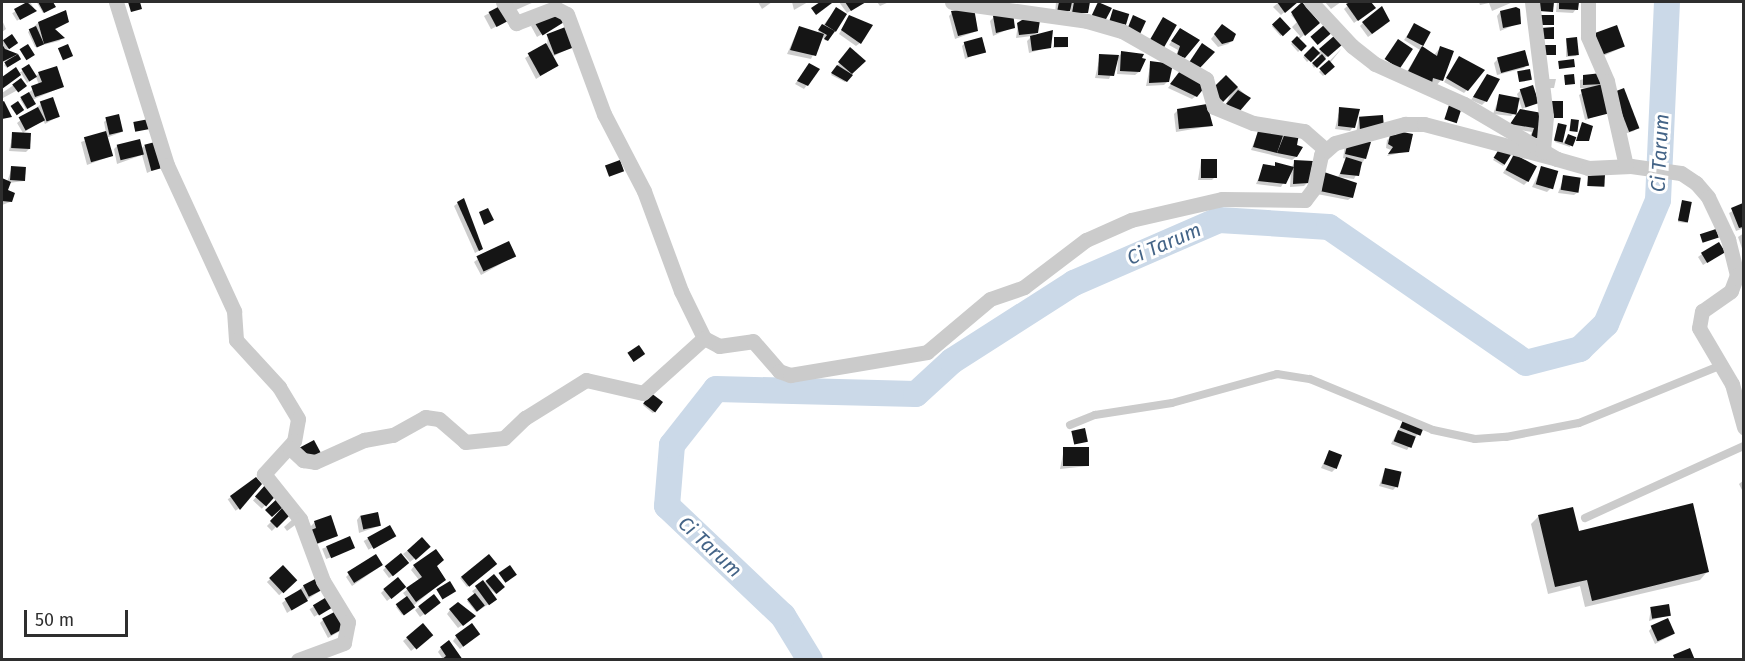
<!DOCTYPE html>
<style>
body{margin:0}
#map{position:relative;width:1745px;height:661px;overflow:hidden;background:#fff;font-family:"Fira Sans",sans-serif}
div>[style]{position:absolute}
[style*='--x']{left:calc(var(--x)*1px);top:calc(var(--y)*1px);width:calc(var(--w)*1px);rotate:calc(var(--a)*1deg)}
.shadow>*{inset:0;background:#0003;transform-origin:0 0}
.river>*{height:26px;margin:-13px;padding:0 13px;transform-origin:13px;border-radius:13px;background:#cbd9e8}
.building>*{inset:0;background:#151515;transform-origin:0 0}
.service>*{height:8px;margin:-4px;padding:0 4px;transform-origin:4px;border-radius:4px;background:#cbcbcb}
.minor>*{height:15px;margin:-7.5px;padding:0 7.5px;transform-origin:7.5px;border-radius:7.5px;background:#cbcbcb}
span{translate:-50% -50%;white-space:nowrap;text-align:center;line-height:1.15;-webkit-text-stroke:6px #fff;paint-order:stroke}
.water-label{font-size:20px;color:#446487;font-style:italic}
.frame{position:absolute;inset:0;border:3px solid #2e2e2e;pointer-events:none}
.scale{position:absolute;left:24px;top:610px;width:104px;height:27px;box-sizing:border-box;border:3px solid #2e2e2e;border-top:0;padding-left:8px;font-size:18px;line-height:21px;white-space:nowrap;color:#2e2e2e;-webkit-text-stroke:4px #fff;paint-order:stroke}
</style>
<div id="map">
<div class="shadow">
<div style="left:30px;top:2px;width:9px;height:21px;rotate:58deg"></div>
<div style="clip-path:polygon(52px 2px,54px 7px,43px 13px,37px 3px)"></div>
<div style="clip-path:polygon(501px 2px,534px 2px,507px 14px)"></div>
<div style="clip-path:polygon(758px 2px,772px 2px,762px 9px)"></div>
<div style="clip-path:polygon(792px 2px,808px 2px,794px 10px)"></div>
<div style="clip-path:polygon(839px 2px,865px 2px,847px 13px)"></div>
<div style="clip-path:polygon(877px 2px,889px 2px,880px 6px)"></div>
<div style="clip-path:polygon(1056px 2px,1088px 2px,1087px 13px,1070px 16px,1071px 9px,1065px 14px,1055px 14px)"></div>
<div style="clip-path:polygon(1279px 2px,1296px 2px,1281px 15px,1273px 7px)"></div>
<div style="clip-path:polygon(1325px 2px,1341px 2px,1331px 9px)"></div>
<div style="clip-path:polygon(1352px 2px,1369px 2px,1374px 8px,1354px 23px,1344px 9px)"></div>
<div style="clip-path:polygon(1479px 2px,1513px 2px,1492px 11px,1489px 3px,1480px 5px)"></div>
<div style="clip-path:polygon(1557px 2px,1577px 2px,1576px 9px,1573px 13px,1556px 12px)"></div>
<div style="clip-path:polygon(1302px 4px,1318px 23px,1298px 40px,1304px 46px,1298px 52px,1291px 44px,1300px 36px,1292px 27px,1297px 22px,1291px 15px)"></div>
<div style="left:499px;top:8px;width:15px;height:17px;rotate:62deg"></div>
<div style="clip-path:polygon(1500px 12px,1519px 23px,1500px 31px,1497px 16px)"></div>
<div style="clip-path:polygon(833px 13px,837px 30px,826px 41px,822px 36px,811px 59px,787px 54px,799px 27px,817px 33px)"></div>
<div style="clip-path:polygon(952px 13px,977px 31px,955px 39px,949px 16px)"></div>
<div style="clip-path:polygon(997px 14px,1013px 27px,993px 36px,990px 21px)"></div>
<div style="clip-path:polygon(849px 17px,860px 43px,856px 46px,839px 34px)"></div>
<div style="left:1280px;top:19px;width:13px;height:11px;rotate:48deg"></div>
<div style="clip-path:polygon(2px 20px,6px 29px,2px 32px)"></div>
<div style="clip-path:polygon(67px 22px,54px 30px,62px 38px,59px 41px,35px 47px,28px 32px,38px 23px)"></div>
<div style="clip-path:polygon(535px 23px,561px 23px,537px 37px,531px 26px)"></div>
<div style="clip-path:polygon(1363px 23px,1385px 25px,1368px 37px,1360px 26px)"></div>
<div style="clip-path:polygon(1018px 24px,1037px 32px,1032px 37px,1051px 32px,1050px 47px,1029px 53px,1027px 41px,1032px 36px,1016px 38px)"></div>
<div style="clip-path:polygon(1414px 25px,1429px 33px,1420px 46px,1434px 55px,1440px 48px,1441px 80px,1436px 86px,1403px 78px,1420px 50px,1404px 40px)"></div>
<div style="clip-path:polygon(1218px 30px,1232px 41px,1228px 44px,1218px 47px,1211px 39px)"></div>
<div style="clip-path:polygon(1177px 33px,1184px 57px,1181px 61px,1175px 58px,1178px 50px,1169px 45px)"></div>
<div style="clip-path:polygon(548px 36px,574px 46px,552px 57px,557px 66px,536px 79px,525px 58px,547px 44px)"></div>
<div style="clip-path:polygon(1055px 38px,1067px 47px,1053px 48px)"></div>
<div style="clip-path:polygon(1334px 38px,1341px 44px,1314px 68px,1312px 65px,1320px 57px,1317px 53px,1307px 62px,1303px 57px,1313px 48px,1318px 53px)"></div>
<div style="clip-path:polygon(1592px 38px,1623px 47px,1599px 58px)"></div>
<div style="clip-path:polygon(1566px 39px,1577px 54px,1576px 56px,1566px 57px)"></div>
<div style="clip-path:polygon(3px 41px,15px 44px,7px 49px,19px 59px,7px 68px,4px 65px,13px 59px,2px 62px)"></div>
<div style="clip-path:polygon(965px 43px,984px 51px,965px 59px,962px 46px)"></div>
<div style="clip-path:polygon(1342px 48px,1330px 63px,1333px 67px,1323px 76px,1319px 72px)"></div>
<div style="clip-path:polygon(847px 52px,863px 61px,845px 82px,831px 75px)"></div>
<div style="clip-path:polygon(1524px 52px,1527px 64px,1524px 68px,1497px 75px,1494px 63px,1497px 60px)"></div>
<div style="clip-path:polygon(1122px 53px,1139px 72px,1135px 75px,1117px 74px,1118px 59px,1109px 79px,1095px 78px,1100px 56px,1118px 57px)"></div>
<div style="clip-path:polygon(1459px 58px,1467px 90px,1464px 93px,1444px 82px)"></div>
<div style="clip-path:polygon(1151px 62px,1168px 81px,1164px 85px,1146px 86px)"></div>
<div style="clip-path:polygon(809px 65px,807px 85px,804px 89px,795px 84px)"></div>
<div style="clip-path:polygon(29px 66px,35px 77px,39px 73px,62px 87px,32px 100px,33px 105px,26px 109px,20px 99px,39px 85px,36px 77px,27px 83px,21px 73px,2px 88px,2px 79px,15px 69px,18px 74px)"></div>
<div style="clip-path:polygon(1180px 72px,1192px 74px,1196px 96px,1192px 99px,1168px 88px)"></div>
<div style="clip-path:polygon(1601px 75px,1608px 112px,1585px 120px,1579px 95px,1589px 89px,1580px 88px,1580px 80px)"></div>
<div style="clip-path:polygon(1487px 76px,1486px 101px,1482px 105px,1471px 100px)"></div>
<div style="clip-path:polygon(1226px 77px,1249px 98px,1224px 108px,1231px 93px,1221px 105px,1210px 94px)"></div>
<div style="clip-path:polygon(1547px 79px,1556px 79px,1554px 88px,1545px 88px)"></div>
<div style="clip-path:polygon(21px 80px,25px 86px,3px 98px,2px 93px)"></div>
<div style="clip-path:polygon(1521px 90px,1537px 102px,1522px 109px,1517px 94px)"></div>
<div style="clip-path:polygon(1500px 95px,1515px 113px,1511px 116px,1493px 114px)"></div>
<div style="clip-path:polygon(1611px 97px,1637px 127px,1634px 131px,1624px 134px)"></div>
<div style="clip-path:polygon(41px 104px,59px 116px,45px 124px,43px 120px,23px 133px,17px 123px)"></div>
<div style="clip-path:polygon(1340px 108px,1353px 127px,1350px 131px,1335px 129px)"></div>
<div style="clip-path:polygon(1178px 110px,1211px 126px,1176px 132px,1174px 114px)"></div>
<div style="clip-path:polygon(1517px 114px,1542px 127px,1540px 138px,1528px 140px,1532px 132px,1508px 128px)"></div>
<div style="clip-path:polygon(1359px 118px,1379px 132px,1356px 133px)"></div>
<div style="clip-path:polygon(107px 119px,122px 132px,106px 138px,111px 156px,87px 165px,81px 142px,106px 133px,104px 122px)"></div>
<div style="clip-path:polygon(1558px 126px,1564px 134px,1563px 143px,1568px 136px,1570px 147px,1555px 142px)"></div>
<div style="clip-path:polygon(1258px 132px,1281px 139px,1285px 134px,1296px 157px,1292px 160px,1251px 150px)"></div>
<div style="clip-path:polygon(1397px 132px,1408px 151px,1387px 156px,1391px 150px,1386px 148px,1387px 140px)"></div>
<div style="clip-path:polygon(13px 134px,30px 148px,26px 152px,9px 151px)"></div>
<div style="clip-path:polygon(117px 146px,141px 149px,144px 146px,160px 167px,147px 173px,142px 155px,117px 164px,114px 149px)"></div>
<div style="clip-path:polygon(1345px 146px,1365px 158px,1354px 179px,1338px 177px,1347px 159px,1343px 158px)"></div>
<div style="clip-path:polygon(1502px 148px,1504px 165px,1503px 166px,1493px 160px)"></div>
<div style="clip-path:polygon(1514px 156px,1528px 181px,1524px 185px,1503px 173px)"></div>
<div style="clip-path:polygon(1201px 161px,1215px 177px,1212px 180px,1198px 180px)"></div>
<div style="clip-path:polygon(1295px 162px,1308px 182px,1304px 186px,1290px 187px,1291px 170px,1281px 187px,1256px 184px,1264px 165px,1291px 168px)"></div>
<div style="clip-path:polygon(1542px 167px,1550px 189px,1547px 192px,1532px 187px)"></div>
<div style="clip-path:polygon(12px 168px,24px 181px,9px 183px,6px 191px,10px 202px,2px 205px,2px 180px,7px 182px)"></div>
<div style="clip-path:polygon(1324px 174px,1352px 197px,1348px 200px,1317px 194px)"></div>
<div style="clip-path:polygon(1589px 175px,1603px 186px,1587px 186px)"></div>
<div style="clip-path:polygon(1564px 177px,1578px 192px,1574px 195px,1558px 193px)"></div>
<div style="clip-path:polygon(1682px 202px,1687px 222px,1686px 223px,1678px 222px)"></div>
<div style="clip-path:polygon(458px 203px,482px 249px,475px 253px,454px 206px)"></div>
<div style="clip-path:polygon(1744px 205px,1744px 228px,1736px 231px,1729px 213px)"></div>
<div style="clip-path:polygon(1744px 233px,1744px 254px,1738px 237px)"></div>
<div style="clip-path:polygon(1723px 252px,1703px 265px,1698px 257px,1702px 254px)"></div>
<div style="clip-path:polygon(515px 256px,481px 275px,474px 262px,478px 259px)"></div>
<div style="left:651px;top:395px;width:13px;height:13px;rotate:39deg"></div>
<div style="clip-path:polygon(1402px 423px,1421px 429px,1407px 450px,1391px 444px)"></div>
<div style="clip-path:polygon(1064px 449px,1088px 466px,1060px 469px)"></div>
<div style="clip-path:polygon(1329px 452px,1335px 469px,1332px 472px,1321px 468px)"></div>
<div style="clip-path:polygon(1385px 470px,1397px 486px,1393px 490px,1379px 486px)"></div>
<div style="clip-path:polygon(1744px 480px,1744px 494px,1739px 484px)"></div>
<div style="left:267px;top:485px;width:12px;height:21px;rotate:42deg"></div>
<div style="left:231px;top:497px;width:14px;height:4px;rotate:56deg"></div>
<div style="left:286px;top:507px;width:7px;height:27px;rotate:45deg"></div>
<div style="clip-path:polygon(360px 516px,379px 526px,359px 533px,357px 520px)"></div>
<div style="clip-path:polygon(1539px 516px,1578px 532px,1707px 572px,1700px 580px,1585px 607px,1580px 586px,1548px 594px,1531px 524px)"></div>
<div style="clip-path:polygon(294px 518px,298px 523px,287px 531px,284px 527px)"></div>
<div style="clip-path:polygon(315px 522px,337px 536px,313px 546px,311px 526px)"></div>
<div style="left:389px;top:527px;width:10px;height:29px;rotate:61deg"></div>
<div style="left:349px;top:538px;width:11px;height:29px;rotate:68deg"></div>
<div style="clip-path:polygon(422px 539px,425px 550px,410px 562px,403px 554px)"></div>
<div style="clip-path:polygon(414px 566px,435px 566px,441px 583px,402px 615px,396px 607px,407px 598px,403px 593px,419px 580px,411px 570px)"></div>
<div style="left:283px;top:567px;width:18px;height:22px;rotate:47deg"></div>
<div style="clip-path:polygon(386px 567px,404px 567px,389px 578px,383px 570px)"></div>
<div style="clip-path:polygon(492px 567px,467px 587px,460px 578px,473px 570px)"></div>
<div style="clip-path:polygon(378px 568px,352px 586px,346px 577px,349px 574px)"></div>
<div style="clip-path:polygon(494px 576px,503px 587px,496px 594px,484px 585px,492px 602px,476px 612px,467px 601px,475px 595px,472px 591px)"></div>
<div style="clip-path:polygon(304px 586px,323px 589px,287px 613px,282px 603px)"></div>
<div style="clip-path:polygon(384px 590px,401px 590px,387px 601px,381px 593px)"></div>
<div style="clip-path:polygon(434px 596px,435px 606px,420px 617px,415px 610px)"></div>
<div style="left:329px;top:597px;width:9px;height:23px;rotate:58deg"></div>
<div style="clip-path:polygon(1651px 608px,1669px 615px,1649px 621px)"></div>
<div style="clip-path:polygon(450px 610px,471px 619px,458px 628px,447px 614px)"></div>
<div style="clip-path:polygon(323px 620px,342px 630px,328px 638px,320px 623px)"></div>
<div style="clip-path:polygon(423px 625px,427px 638px,411px 651px,403px 641px)"></div>
<div style="clip-path:polygon(1652px 627px,1674px 634px,1655px 644px,1649px 631px)"></div>
<div style="clip-path:polygon(456px 637px,475px 637px,460px 649px,453px 641px)"></div>
<div style="clip-path:polygon(441px 648px,461px 659px,443px 659px,438px 652px)"></div>
</div>
<div class="river">
<div style="--x:810;--y:660;--w:52;--a:-121.5"></div>
<div style="--x:783;--y:616;--w:160;--a:-136.5"></div>
<div style="--x:667;--y:506;--w:61;--a:-85.3"></div>
<div style="--x:672;--y:445;--w:71;--a:-51.8"></div>
<div style="--x:716;--y:389;--w:200;--a:1.4"></div>
<div style="--x:916;--y:394;--w:49;--a:-42.5"></div>
<div style="--x:952;--y:361;--w:145;--a:-32.6"></div>
<div style="--x:1074;--y:283;--w:158;--a:-23.5"></div>
<div style="--x:1219;--y:220;--w:110;--a:3.6"></div>
<div style="--x:1329;--y:227;--w:239;--a:34.6"></div>
<div style="--x:1526;--y:363;--w:56;--a:-14.5"></div>
<div style="--x:1580;--y:349;--w:36;--a:-44"></div>
<div style="--x:1606;--y:324;--w:134;--a:-67.2"></div>
<div style="--x:1658;--y:200;--w:198;--a:-87.4"></div>
</div>
<div class="building">
<div style="clip-path:polygon(27px 2px,37px 11px,20px 20px,14px 9px)"></div>
<div style="clip-path:polygon(38px 2px,53px 2px,56px 7px,44px 13px)"></div>
<div style="clip-path:polygon(128px 2px,140px 2px,142px 9px,131px 12px)"></div>
<div style="clip-path:polygon(820px 2px,832px 3px,816px 15px,811px 8px)"></div>
<div style="clip-path:polygon(845px 2px,866px 2px,851px 11px)"></div>
<div style="clip-path:polygon(1059px 2px,1072px 2px,1070px 11px,1057px 12px)"></div>
<div style="clip-path:polygon(1074px 2px,1090px 2px,1088px 13px,1072px 13px)"></div>
<div style="clip-path:polygon(1098px 2px,1112px 8px,1105px 21px,1090px 19px)"></div>
<div style="clip-path:polygon(1277px 2px,1298px 2px,1285px 13px)"></div>
<div style="clip-path:polygon(1302px 2px,1320px 23px,1305px 36px,1291px 12px)"></div>
<div style="clip-path:polygon(1350px 2px,1371px 2px,1376px 8px,1358px 21px,1346px 4px)"></div>
<div style="clip-path:polygon(1540px 2px,1554px 2px,1553px 12px,1539px 11px)"></div>
<div style="clip-path:polygon(1559px 2px,1579px 2px,1578px 10px,1559px 9px)"></div>
<div style="left:500px;top:6px;width:17px;height:13px;rotate:62deg"></div>
<div style="clip-path:polygon(1382px 6px,1390px 21px,1372px 34px,1362px 22px)"></div>
<div style="left:836px;top:7px;width:13px;height:21px;rotate:32deg"></div>
<div style="clip-path:polygon(1516px 7px,1520px 9px,1521px 24px,1503px 28px,1500px 11px)"></div>
<div style="clip-path:polygon(974px 8px,978px 31px,958px 36px,951px 11px)"></div>
<div style="left:1113px;top:9px;width:17px;height:16px;rotate:17deg"></div>
<div style="clip-path:polygon(66px 10px,69px 22px,55px 29px,65px 38px,44px 44px,38px 22px)"></div>
<div style="left:555px;top:10px;width:15px;height:24px;rotate:58deg"></div>
<div style="clip-path:polygon(997px 12px,1013px 13px,1015px 28px,996px 33px,993px 16px)"></div>
<div style="clip-path:polygon(849px 15px,873px 25px,861px 44px,841px 30px)"></div>
<div style="clip-path:polygon(1133px 15px,1146px 21px,1140px 34px,1126px 32px)"></div>
<div style="left:1541px;top:15px;width:13px;height:10px"></div>
<div style="left:1163px;top:17px;width:16px;height:27px;rotate:30deg"></div>
<div style="left:1280px;top:17px;width:16px;height:11px;rotate:47deg"></div>
<div style="clip-path:polygon(1022px 20px,1040px 20px,1038px 33px,1019px 35px,1017px 23px)"></div>
<div style="left:1414px;top:23px;width:19px;height:16px;rotate:28deg"></div>
<div style="clip-path:polygon(822px 24px,835px 31px,828px 41px,824px 39px,827px 35px,818px 30px)"></div>
<div style="clip-path:polygon(1222px 24px,1236px 34px,1233px 41px,1222px 44px,1214px 34px)"></div>
<div style="left:1324px;top:25px;width:11px;height:18px;rotate:49deg"></div>
<div style="left:1617px;top:25px;width:23px;height:24px;rotate:70deg"></div>
<div style="left:36px;top:26px;width:20px;height:8px;rotate:66deg"></div>
<div style="left:568px;top:26px;width:22px;height:23px;rotate:69deg"></div>
<div style="clip-path:polygon(799px 26px,824px 34px,816px 56px,790px 50px)"></div>
<div style="clip-path:polygon(1554px 27px,1554px 39px,1542px 39px,1541px 28px)"></div>
<div style="clip-path:polygon(1180px 28px,1200px 40px,1185px 58px,1177px 55px,1180px 46px,1171px 41px)"></div>
<div style="clip-path:polygon(1053px 30px,1051px 48px,1032px 51px,1030px 36px)"></div>
<div style="left:12px;top:34px;width:11px;height:11px;rotate:56deg"></div>
<div style="left:1297px;top:36px;width:14px;height:8px;rotate:45deg"></div>
<div style="clip-path:polygon(1334px 36px,1343px 44px,1328px 57px,1319px 49px)"></div>
<div style="left:982px;top:37px;width:16px;height:19px;rotate:75deg"></div>
<div style="left:1054px;top:37px;width:14px;height:10px"></div>
<div style="left:1577px;top:37px;width:18px;height:11px;rotate:84deg"></div>
<div style="left:1398px;top:39px;width:18px;height:24px;rotate:34deg"></div>
<div style="left:546px;top:43px;width:26px;height:21px;rotate:61deg"></div>
<div style="clip-path:polygon(1202px 43px,1215px 52px,1198px 70px,1188px 64px)"></div>
<div style="clip-path:polygon(2px 44px,5px 49px,18px 54px,2px 62px)"></div>
<div style="left:28px;top:44px;width:13px;height:10px;rotate:58deg"></div>
<div style="left:68px;top:44px;width:13px;height:11px;rotate:67deg"></div>
<div style="left:1556px;top:45px;width:10px;height:13px;rotate:90deg"></div>
<div style="left:1313px;top:46px;width:10px;height:13px;rotate:45deg"></div>
<div style="clip-path:polygon(1422px 46px,1437px 56px,1440px 46px,1454px 51px,1443px 81px,1433px 78px,1432px 83px,1407px 73px)"></div>
<div style="clip-path:polygon(850px 47px,866px 61px,852px 74px,838px 62px)"></div>
<div style="left:1525px;top:50px;width:16px;height:29px;rotate:75deg"></div>
<div style="clip-path:polygon(1121px 51px,1144px 54px,1142px 58px,1146px 59px,1140px 72px,1120px 71px)"></div>
<div style="left:18px;top:54px;width:6px;height:16px;rotate:59deg"></div>
<div style="clip-path:polygon(1099px 54px,1119px 55px,1114px 76px,1098px 75px)"></div>
<div style="clip-path:polygon(1322px 54px,1326px 59px,1317px 68px,1312px 63px)"></div>
<div style="clip-path:polygon(1459px 56px,1485px 70px,1468px 91px,1446px 78px)"></div>
<div style="left:1574px;top:59px;width:8px;height:16px;rotate:83deg"></div>
<div style="left:1329px;top:60px;width:9px;height:13px;rotate:49deg"></div>
<div style="clip-path:polygon(1150px 61px,1173px 64px,1169px 82px,1149px 83px)"></div>
<div style="clip-path:polygon(809px 63px,820px 69px,808px 86px,797px 81px)"></div>
<div style="left:29px;top:64px;width:15px;height:9px;rotate:58deg"></div>
<div style="clip-path:polygon(837px 65px,853px 75px,847px 82px,831px 73px)"></div>
<div style="clip-path:polygon(57px 66px,64px 87px,35px 97px,31px 86px,42px 82px,38px 72px)"></div>
<div style="clip-path:polygon(16px 67px,21px 75px,2px 89px,2px 77px)"></div>
<div style="clip-path:polygon(1183px 67px,1208px 83px,1197px 97px,1170px 84px)"></div>
<div style="left:1530px;top:69px;width:11px;height:13px;rotate:80deg"></div>
<div style="clip-path:polygon(1602px 73px,1603px 84px,1583px 85px,1583px 75px)"></div>
<div style="clip-path:polygon(1487px 74px,1500px 79px,1487px 102px,1473px 97px)"></div>
<div style="left:1574px;top:74px;width:10px;height:10px;rotate:84deg"></div>
<div style="left:1226px;top:75px;width:17px;height:21px;rotate:45deg"></div>
<div style="left:21px;top:78px;width:10px;height:11px;rotate:53deg"></div>
<div style="left:1603px;top:84px;width:30px;height:23px;rotate:76deg"></div>
<div style="left:1533px;top:85px;width:19px;height:14px;rotate:72deg"></div>
<div style="left:1624px;top:88px;width:43px;height:11px;rotate:69deg"></div>
<div style="clip-path:polygon(1238px 90px,1251px 98px,1239px 112px,1226px 104px)"></div>
<div style="left:29px;top:92px;width:14px;height:10px;rotate:60deg"></div>
<div style="left:1499px;top:94px;width:21px;height:17px;rotate:11deg"></div>
<div style="left:53px;top:97px;width:21px;height:14px;rotate:71deg"></div>
<div style="clip-path:polygon(4px 101px,12px 117px,2px 119px,2px 102px)"></div>
<div style="left:18px;top:101px;width:11px;height:9px;rotate:56deg"></div>
<div style="left:1549px;top:101px;width:14px;height:17px"></div>
<div style="clip-path:polygon(1207px 104px,1213px 126px,1179px 129px,1177px 109px)"></div>
<div style="left:1449px;top:105px;width:13px;height:15px;rotate:18deg"></div>
<div style="left:38px;top:107px;width:15px;height:22px;rotate:62deg"></div>
<div style="clip-path:polygon(1339px 107px,1360px 109px,1355px 128px,1338px 126px)"></div>
<div style="clip-path:polygon(1520px 109px,1542px 113px,1542px 139px,1531px 137px,1534px 128px,1510px 124px)"></div>
<div style="left:119px;top:114px;width:18px;height:14px;rotate:77deg"></div>
<div style="left:1383px;top:115px;width:14px;height:24px;rotate:86deg"></div>
<div style="left:149px;top:119px;width:10px;height:16px;rotate:79deg"></div>
<div style="left:1571px;top:119px;width:8px;height:12px;rotate:7deg"></div>
<div style="clip-path:polygon(1582px 122px,1593px 126px,1589px 141px,1576px 141px)"></div>
<div style="left:1558px;top:123px;width:9px;height:18px;rotate:13deg"></div>
<div style="clip-path:polygon(1285px 130px,1277px 153px,1253px 147px,1258px 131px)"></div>
<div style="left:106px;top:131px;width:26px;height:23px;rotate:74deg"></div>
<div style="clip-path:polygon(1397px 131px,1413px 134px,1409px 152px,1388px 154px,1393px 147px,1388px 144px,1390px 135px,1396px 135px)"></div>
<div style="left:12px;top:132px;width:19px;height:16px;rotate:3deg"></div>
<div style="clip-path:polygon(1285px 133px,1299px 134px,1297px 145px,1303px 147px,1297px 157px,1277px 153px)"></div>
<div style="left:1568px;top:134px;width:9px;height:10px;rotate:21deg"></div>
<div style="left:140px;top:139px;width:16px;height:24px;rotate:76deg"></div>
<div style="clip-path:polygon(1361px 140px,1371px 142px,1366px 159px,1345px 154px,1348px 141px)"></div>
<div style="left:155px;top:142px;width:27px;height:11px;rotate:75deg"></div>
<div style="left:1501px;top:146px;width:13px;height:14px;rotate:32deg"></div>
<div style="left:1514px;top:154px;width:26px;height:18px;rotate:28deg"></div>
<div style="clip-path:polygon(1346px 157px,1362px 162px,1359px 176px,1340px 174px)"></div>
<div style="left:1201px;top:159px;width:16px;height:19px"></div>
<div style="left:620px;top:160px;width:12px;height:16px;rotate:70deg"></div>
<div style="clip-path:polygon(1294px 160px,1313px 161px,1309px 183px,1293px 184px)"></div>
<div style="clip-path:polygon(1275px 162px,1294px 167px,1286px 184px,1258px 181px,1263px 164px,1275px 166px)"></div>
<div style="left:11px;top:166px;width:15px;height:14px;rotate:4deg"></div>
<div style="left:1541px;top:166px;width:18px;height:19px;rotate:16deg"></div>
<div style="clip-path:polygon(1324px 172px,1357px 183px,1353px 198px,1320px 191px)"></div>
<div style="left:1588px;top:174px;width:17px;height:12px;rotate:3deg"></div>
<div style="left:1563px;top:175px;width:18px;height:15px;rotate:9deg"></div>
<div style="clip-path:polygon(2px 178px,11px 182px,8px 190px,15px 193px,12px 202px,2px 201px)"></div>
<div style="clip-path:polygon(464px 198px,483px 249px,479px 251px,457px 202px)"></div>
<div style="left:1682px;top:200px;width:10px;height:21px;rotate:11deg"></div>
<div style="clip-path:polygon(1743px 203px,1743px 227px,1739px 228px,1731px 208px)"></div>
<div style="clip-path:polygon(488px 208px,494px 220px,484px 225px,479px 212px)"></div>
<div style="left:1716px;top:229px;width:9px;height:17px;rotate:72deg"></div>
<div style="left:509px;top:241px;width:17px;height:36px;rotate:65deg"></div>
<div style="left:1719px;top:242px;width:12px;height:21px;rotate:59deg"></div>
<div style="left:639px;top:345px;width:11px;height:14px;rotate:56deg"></div>
<div style="left:651px;top:393px;width:15px;height:13px;rotate:37deg"></div>
<div style="left:1403px;top:420px;width:22px;height:8px;rotate:22deg"></div>
<div style="left:1085px;top:428px;width:14px;height:14px;rotate:78deg"></div>
<div style="left:1398px;top:430px;width:19px;height:12px;rotate:21deg"></div>
<div style="left:314px;top:440px;width:15px;height:16px;rotate:62deg"></div>
<div style="left:1063px;top:447px;width:26px;height:19px"></div>
<div style="left:1329px;top:450px;width:14px;height:15px;rotate:21deg"></div>
<div style="left:1385px;top:468px;width:17px;height:16px;rotate:13deg"></div>
<div style="clip-path:polygon(256px 477px,262px 484px,240px 510px,230px 496px)"></div>
<div style="left:267px;top:483px;width:15px;height:18px;rotate:42deg"></div>
<div style="clip-path:polygon(280px 496px,293px 512px,277px 528px,270px 521px,284px 506px,272px 517px,265px 510px)"></div>
<div style="clip-path:polygon(1693px 503px,1709px 572px,1592px 601px,1587px 580px,1555px 587px,1538px 515px,1573px 507px,1579px 531px)"></div>
<div style="left:378px;top:512px;width:14px;height:18px;rotate:78deg"></div>
<div style="clip-path:polygon(331px 515px,338px 536px,316px 544px,311px 530px,316px 528px,314px 521px)"></div>
<div style="left:390px;top:525px;width:13px;height:26px;rotate:61deg"></div>
<div style="left:350px;top:536px;width:13px;height:26px;rotate:67deg"></div>
<div style="left:422px;top:537px;width:13px;height:20px;rotate:48deg"></div>
<div style="clip-path:polygon(436px 549px,444px 560px,437px 566px,446px 580px,416px 602px,406px 588px,422px 577px,413px 565px)"></div>
<div style="left:401px;top:553px;width:13px;height:21px;rotate:51deg"></div>
<div style="left:376px;top:554px;width:13px;height:34px;rotate:58deg"></div>
<div style="left:489px;top:554px;width:13px;height:36px;rotate:51deg"></div>
<div style="left:283px;top:565px;width:21px;height:19px;rotate:47deg"></div>
<div style="left:510px;top:565px;width:12px;height:14px;rotate:55deg"></div>
<div style="left:494px;top:574px;width:17px;height:11px;rotate:50deg"></div>
<div style="left:319px;top:577px;width:13px;height:18px;rotate:63deg"></div>
<div style="left:398px;top:577px;width:13px;height:19px;rotate:51deg"></div>
<div style="left:483px;top:580px;width:24px;height:10px;rotate:54deg"></div>
<div style="left:450px;top:581px;width:12px;height:16px;rotate:59deg"></div>
<div style="left:301px;top:589px;width:14px;height:19px;rotate:60deg"></div>
<div style="left:475px;top:593px;width:16px;height:10px;rotate:52deg"></div>
<div style="left:434px;top:594px;width:11px;height:20px;rotate:52deg"></div>
<div style="left:330px;top:595px;width:12px;height:20px;rotate:59deg"></div>
<div style="left:407px;top:596px;width:14px;height:14px;rotate:54deg"></div>
<div style="clip-path:polygon(458px 602px,476px 616px,463px 626px,449px 609px)"></div>
<div style="left:1669px;top:604px;width:12px;height:19px;rotate:81deg"></div>
<div style="left:338px;top:610px;width:19px;height:18px;rotate:62deg"></div>
<div style="left:1668px;top:618px;width:17px;height:19px;rotate:66deg"></div>
<div style="left:423px;top:623px;width:16px;height:22px;rotate:50deg"></div>
<div style="left:472px;top:623px;width:14px;height:21px;rotate:54deg"></div>
<div style="clip-path:polygon(449px 640px,463px 660px,441px 660px,446px 656px,440px 647px)"></div>
<div style="clip-path:polygon(1690px 648px,1695px 660px,1675px 660px,1673px 655px)"></div>
</div>
<div class="service">
<div style="--x:1070;--y:425;--w:27;--a:-22"></div>
<div style="--x:1095;--y:415;--w:78;--a:-8.9"></div>
<div style="--x:1172;--y:403;--w:109;--a:-15.4"></div>
<div style="--x:1277;--y:374;--w:33;--a:9"></div>
<div style="--x:1310;--y:379;--w:133;--a:22.5"></div>
<div style="--x:1433;--y:430;--w:43;--a:12.1"></div>
<div style="--x:1475;--y:439;--w:31;--a:-4"></div>
<div style="--x:1506;--y:437;--w:74;--a:-10.9"></div>
<div style="--x:1579;--y:423;--w:154;--a:-22.1"></div>
<div style="--x:1585;--y:518;--w:175;--a:-24.4"></div>
</div>
<div class="minor">
<div style="--x:116;--y:2;--w:171;--a:72.6"></div>
<div style="--x:167;--y:165;--w:161;--a:65.3"></div>
<div style="--x:234;--y:311;--w:29;--a:86"></div>
<div style="--x:236;--y:340;--w:64;--a:47.5"></div>
<div style="--x:279;--y:387;--w:37;--a:59"></div>
<div style="--x:298;--y:419;--w:22;--a:100"></div>
<div style="--x:294;--y:441;--w:45;--a:132.3"></div>
<div style="--x:264;--y:474;--w:58;--a:51.3"></div>
<div style="--x:300;--y:519;--w:66;--a:69.6"></div>
<div style="--x:323;--y:581;--w:48;--a:58.6"></div>
<div style="--x:348;--y:622;--w:21;--a:101"></div>
<div style="--x:344;--y:643;--w:49;--a:159.7"></div>
<div style="--x:503;--y:2;--w:25;--a:58"></div>
<div style="--x:516;--y:23;--w:42;--a:-21"></div>
<div style="--x:555;--y:8;--w:13;--a:27"></div>
<div style="--x:567;--y:14;--w:107;--a:69.7"></div>
<div style="--x:604;--y:114;--w:87;--a:62.5"></div>
<div style="--x:644;--y:191;--w:107;--a:69.7"></div>
<div style="--x:681;--y:291;--w:52;--a:63.9"></div>
<div style="--x:704;--y:338;--w:17;--a:28"></div>
<div style="--x:719;--y:346;--w:34;--a:-8"></div>
<div style="--x:753;--y:341;--w:40;--a:49"></div>
<div style="--x:779;--y:371;--w:12;--a:20"></div>
<div style="--x:790;--y:375;--w:139;--a:-9.5"></div>
<div style="--x:927;--y:352;--w:82;--a:-40.1"></div>
<div style="--x:990;--y:299;--w:36;--a:-19"></div>
<div style="--x:1024;--y:287;--w:78;--a:-37.2"></div>
<div style="--x:1086;--y:240;--w:49;--a:-24"></div>
<div style="--x:1131;--y:220;--w:93;--a:-13"></div>
<div style="--x:1222;--y:199;--w:83;--a:0.7"></div>
<div style="--x:1305;--y:200;--w:15;--a:-53"></div>
<div style="--x:1314;--y:188;--w:34;--a:-78"></div>
<div style="--x:1321;--y:155;--w:18;--a:-41"></div>
<div style="--x:1335;--y:143;--w:73;--a:-15.2"></div>
<div style="--x:1405;--y:124;--w:19;--a:0"></div>
<div style="--x:1424;--y:124;--w:138;--a:14.7"></div>
<div style="--x:952;--y:2;--w:136;--a:8"></div>
<div style="--x:1087;--y:21;--w:36;--a:16"></div>
<div style="--x:1122;--y:31;--w:97;--a:29.7"></div>
<div style="--x:1206;--y:79;--w:29;--a:74"></div>
<div style="--x:1214;--y:107;--w:42;--a:22.3"></div>
<div style="--x:1253;--y:123;--w:52;--a:8.9"></div>
<div style="--x:1304;--y:131;--w:28;--a:41"></div>
<div style="--x:1311;--y:2;--w:60;--a:47"></div>
<div style="--x:1352;--y:46;--w:29;--a:38"></div>
<div style="--x:1375;--y:64;--w:98;--a:24.2"></div>
<div style="--x:1464;--y:104;--w:108;--a:30.6"></div>
<div style="--x:1557;--y:159;--w:32;--a:16"></div>
<div style="--x:1588;--y:168;--w:43;--a:-2.7"></div>
<div style="--x:1631;--y:166;--w:50;--a:8"></div>
<div style="--x:1681;--y:173;--w:18;--a:34"></div>
<div style="--x:1696;--y:183;--w:18;--a:49"></div>
<div style="--x:1708;--y:197;--w:47;--a:64.5"></div>
<div style="--x:1728;--y:239;--w:37;--a:76"></div>
<div style="--x:1737;--y:275;--w:17;--a:111"></div>
<div style="--x:1731;--y:291;--w:35;--a:145"></div>
<div style="--x:1702;--y:311;--w:17;--a:100"></div>
<div style="--x:1699;--y:328;--w:65;--a:59.5"></div>
<div style="--x:1732;--y:384;--w:45;--a:74.4"></div>
<div style="--x:1532;--y:2;--w:115;--a:83"></div>
<div style="--x:1546;--y:116;--w:36;--a:95"></div>
<div style="--x:1588;--y:2;--w:35;--a:90"></div>
<div style="--x:1588;--y:37;--w:48;--a:66.6"></div>
<div style="--x:1607;--y:81;--w:87;--a:77.4"></div>
<div style="--x:290;--y:448;--w:18;--a:43"></div>
<div style="--x:303;--y:460;--w:12;--a:9"></div>
<div style="--x:315;--y:462;--w:54;--a:-24.2"></div>
<div style="--x:364;--y:440;--w:29;--a:-10"></div>
<div style="--x:393;--y:435;--w:37;--a:-29"></div>
<div style="--x:425;--y:417;--w:14;--a:8"></div>
<div style="--x:439;--y:419;--w:35;--a:41"></div>
<div style="--x:465;--y:442;--w:39;--a:-6"></div>
<div style="--x:504;--y:438;--w:29;--a:-44"></div>
<div style="--x:525;--y:418;--w:72;--a:-31.9"></div>
<div style="--x:586;--y:380;--w:58;--a:12.8"></div>
<div style="--x:643;--y:393;--w:82;--a:-42"></div>
</div>
<div class="water-label">
<span style="left:1660px;top:153px;rotate:-87deg">Ci Tarum</span>
<span style="left:1164px;top:244px;rotate:-23deg">Ci Tarum</span>
<span style="left:710px;top:547px;rotate:43deg">Ci Tarum</span>
</div>
<div class="frame"></div>
<div class="scale">50 m</div>
</div>
